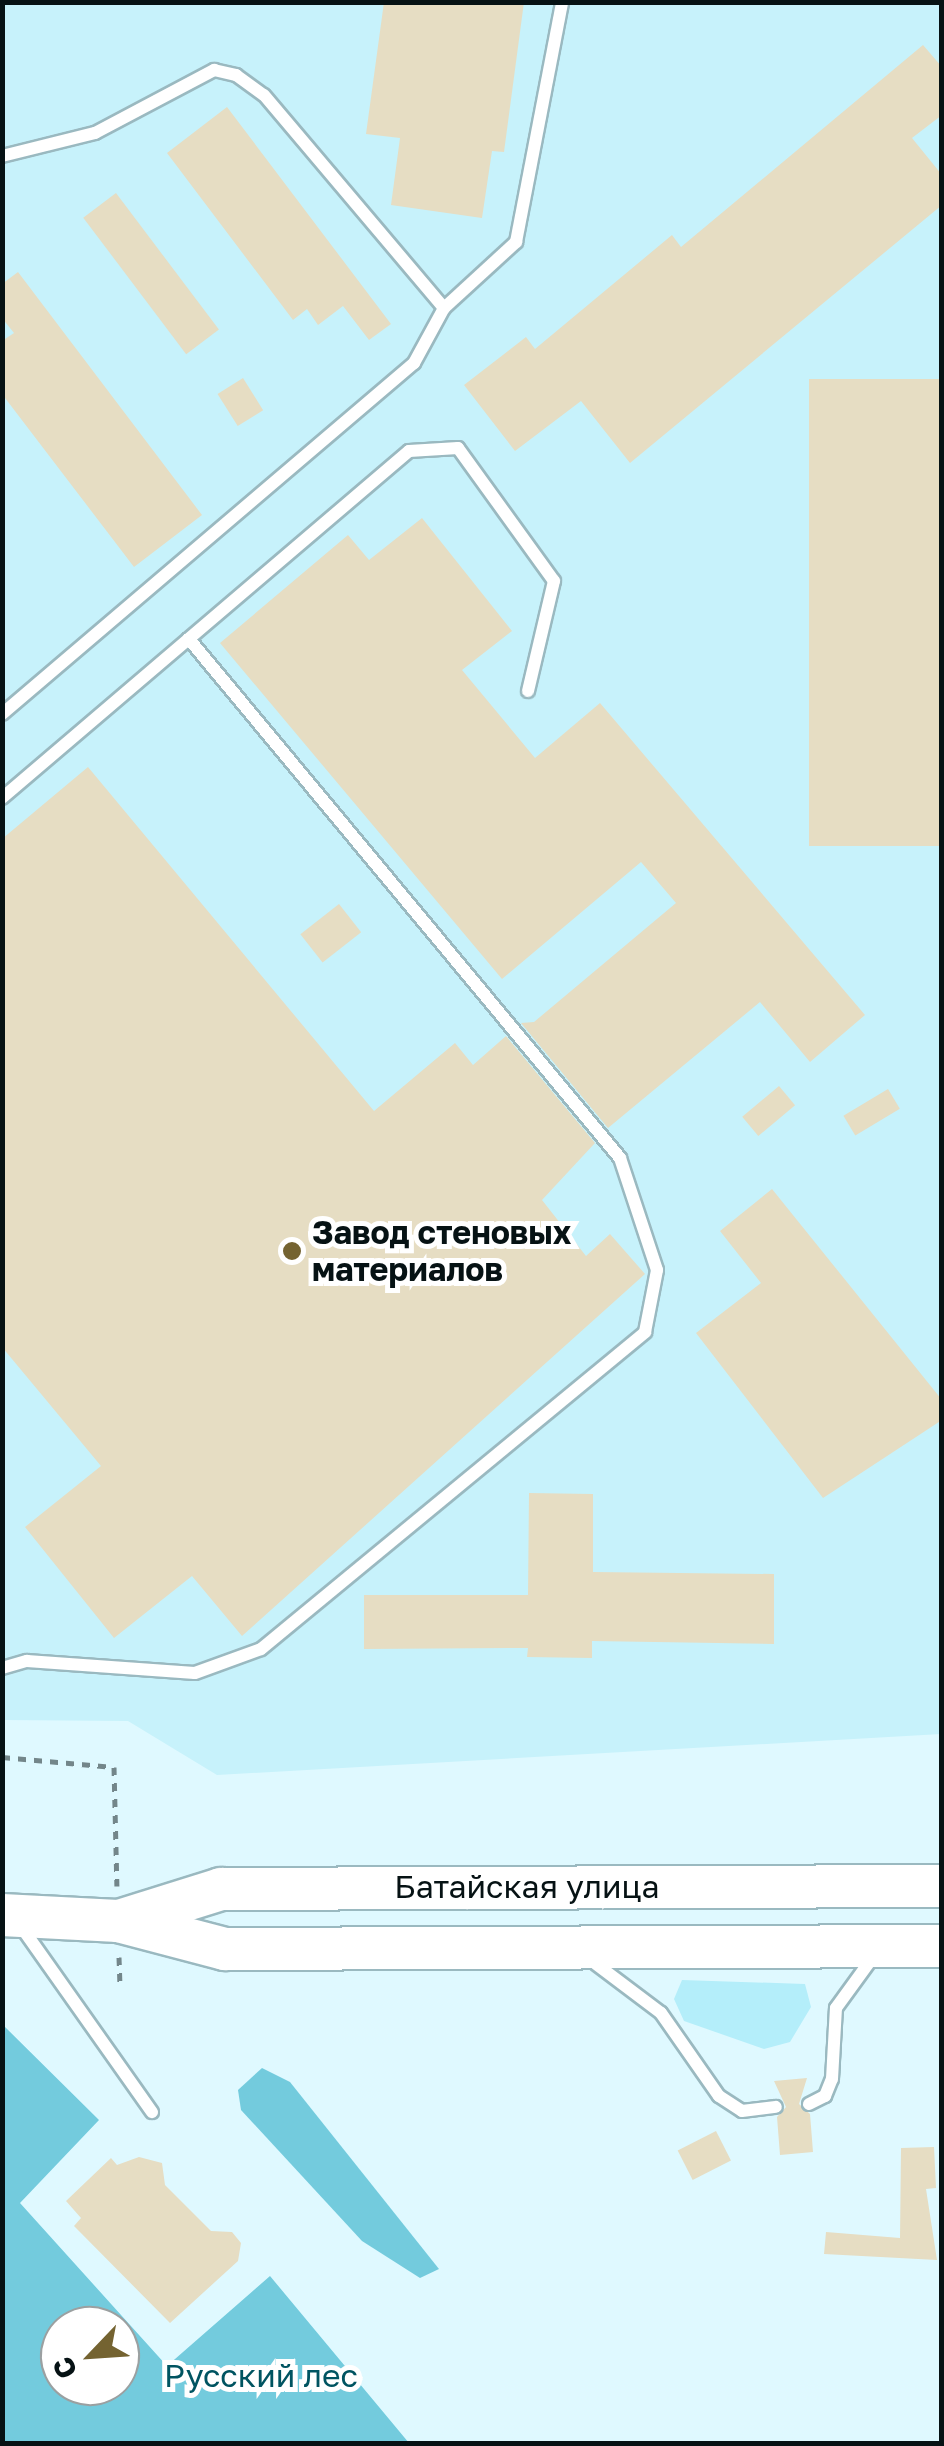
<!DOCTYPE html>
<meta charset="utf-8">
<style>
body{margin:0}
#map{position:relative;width:944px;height:2446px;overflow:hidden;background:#dff9ff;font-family:"Golos Text",sans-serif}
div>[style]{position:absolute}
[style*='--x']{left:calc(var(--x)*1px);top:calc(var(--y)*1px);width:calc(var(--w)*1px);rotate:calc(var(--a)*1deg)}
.built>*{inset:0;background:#c7f2fb}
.green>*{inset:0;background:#b4eefa}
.forest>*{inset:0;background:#73cbdd}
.building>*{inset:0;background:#e6ddc3;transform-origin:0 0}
.path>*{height:5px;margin-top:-2.5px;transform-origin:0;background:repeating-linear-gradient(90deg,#73868a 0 8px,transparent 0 16px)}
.roads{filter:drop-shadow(2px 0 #9ab9c0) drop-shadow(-2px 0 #9ab9c0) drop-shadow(0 2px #9ab9c0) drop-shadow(0 -2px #9ab9c0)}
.service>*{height:12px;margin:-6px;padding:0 6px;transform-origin:6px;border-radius:6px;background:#fff}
.trunk>*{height:42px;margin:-21px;padding:0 21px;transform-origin:21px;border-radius:21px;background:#fff}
.dots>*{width:28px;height:28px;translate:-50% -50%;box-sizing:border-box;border:5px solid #fff;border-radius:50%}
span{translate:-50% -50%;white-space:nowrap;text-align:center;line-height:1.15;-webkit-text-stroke:10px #fff;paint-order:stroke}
.poi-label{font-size:32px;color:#061214;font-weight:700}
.left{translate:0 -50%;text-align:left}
.street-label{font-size:32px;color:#061214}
.park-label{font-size:32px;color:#005461}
.frame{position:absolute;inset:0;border:5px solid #061214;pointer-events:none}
.north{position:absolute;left:40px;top:2306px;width:100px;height:100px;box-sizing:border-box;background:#fff;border:2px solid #9ba0a1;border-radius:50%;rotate:245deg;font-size:28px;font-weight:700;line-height:40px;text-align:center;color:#061214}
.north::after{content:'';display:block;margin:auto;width:35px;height:45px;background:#746331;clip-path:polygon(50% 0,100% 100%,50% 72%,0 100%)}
</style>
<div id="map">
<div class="built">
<div style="clip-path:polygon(3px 3px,941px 3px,941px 1734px,217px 1775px,128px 1721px,3px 1720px)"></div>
</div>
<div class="green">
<div style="clip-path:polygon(682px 1980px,805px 1984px,811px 2007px,790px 2042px,764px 2049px,684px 2021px,674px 1999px)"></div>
</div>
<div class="forest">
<div style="clip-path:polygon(evenodd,3px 2025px,99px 2120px,20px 2203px,167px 2366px,270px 2276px,409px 2443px,3px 2443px,3px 2025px,60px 2326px,120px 2326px,120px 2386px,60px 2386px,60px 2326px)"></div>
<div style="clip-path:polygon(262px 2068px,290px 2082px,439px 2269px,420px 2278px,362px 2241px,241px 2110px,238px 2090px)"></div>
</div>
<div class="building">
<div style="clip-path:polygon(384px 2px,524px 2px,504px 152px,492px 151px,482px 218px,391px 205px,400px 138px,366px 134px)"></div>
<div style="clip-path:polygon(923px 45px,942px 67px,942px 115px,912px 138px,942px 175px,942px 205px,630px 463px,581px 401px,515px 451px,464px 385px,526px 337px,535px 349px,672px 235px,681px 247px)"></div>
<div style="clip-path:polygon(227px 107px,391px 324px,369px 340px,343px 306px,318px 325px,307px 309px,293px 320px,167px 153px)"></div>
<div style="left:116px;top:193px;width:171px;height:41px;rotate:53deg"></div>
<div style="clip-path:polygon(18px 272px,202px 515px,134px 567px,2px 394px,2px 341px,14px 333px,2px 318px,2px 284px)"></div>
<div style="left:243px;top:378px;width:38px;height:30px;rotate:58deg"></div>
<div style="left:940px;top:379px;width:467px;height:131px;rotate:90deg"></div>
<div style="clip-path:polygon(422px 518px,512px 631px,462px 670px,535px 758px,600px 703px,865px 1015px,810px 1062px,760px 1002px,608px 1128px,521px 1023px,534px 1022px,676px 903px,641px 862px,502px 979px,220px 643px,348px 535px,369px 560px)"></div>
<div style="clip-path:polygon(88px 767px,374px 1111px,455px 1043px,473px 1065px,506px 1036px,595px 1143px,542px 1200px,586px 1256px,610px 1234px,645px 1274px,242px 1636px,192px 1576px,114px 1638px,25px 1527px,101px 1466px,2px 1347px,2px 839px)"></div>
<div style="left:339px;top:904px;width:36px;height:49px;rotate:52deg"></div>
<div style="left:779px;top:1086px;width:25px;height:48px;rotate:50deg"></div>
<div style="left:888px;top:1089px;width:23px;height:52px;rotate:59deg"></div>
<div style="clip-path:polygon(772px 1189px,942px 1400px,942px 1420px,823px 1498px,696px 1333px,761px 1283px,720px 1231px)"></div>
<div style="clip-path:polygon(529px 1493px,593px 1494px,593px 1572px,774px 1574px,774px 1644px,592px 1641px,592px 1658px,527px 1657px,528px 1648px,364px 1649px,364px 1595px,528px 1595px)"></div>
<div style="clip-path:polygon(807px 2078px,799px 2104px,810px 2114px,813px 2152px,780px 2155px,777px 2117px,786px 2107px,774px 2081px)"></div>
<div style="left:716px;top:2131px;width:33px;height:43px;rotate:63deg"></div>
<div style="clip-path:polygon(934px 2147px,936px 2188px,926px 2189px,937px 2260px,824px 2254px,826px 2232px,900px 2238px,901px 2148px)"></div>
<div style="clip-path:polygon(139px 2157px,162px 2163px,165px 2185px,211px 2231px,232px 2232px,241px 2243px,238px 2261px,170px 2323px,74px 2226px,81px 2218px,66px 2201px,111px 2158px,117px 2165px)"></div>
</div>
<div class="path">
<div style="--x:2;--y:1757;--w:112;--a:5.1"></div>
<div style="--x:114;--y:1767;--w:119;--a:88.6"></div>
<div style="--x:119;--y:1957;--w:27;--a:88"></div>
</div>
<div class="roads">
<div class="service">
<div style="--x:2;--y:156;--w:96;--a:-13.9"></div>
<div style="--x:95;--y:133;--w:135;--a:-27.9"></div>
<div style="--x:214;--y:70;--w:23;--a:13"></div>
<div style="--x:236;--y:75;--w:34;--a:36"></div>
<div style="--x:264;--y:95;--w:279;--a:49.8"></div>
<div style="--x:444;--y:308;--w:63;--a:118.6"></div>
<div style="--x:414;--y:363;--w:541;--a:139.57"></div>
<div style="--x:444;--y:308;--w:98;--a:-42.5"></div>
<div style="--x:516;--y:242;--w:244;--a:-79.1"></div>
<div style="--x:2;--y:798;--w:535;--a:-40.45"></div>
<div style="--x:409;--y:451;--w:49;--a:-3.5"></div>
<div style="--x:458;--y:448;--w:164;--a:54.2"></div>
<div style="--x:554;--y:581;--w:113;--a:103.3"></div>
<div style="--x:2;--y:1668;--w:26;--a:-16"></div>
<div style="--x:27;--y:1661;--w:168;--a:4.1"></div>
<div style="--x:195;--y:1673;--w:70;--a:-20"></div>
<div style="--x:261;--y:1649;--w:498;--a:-39.5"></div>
<div style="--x:645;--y:1332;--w:63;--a:-79"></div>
<div style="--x:657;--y:1270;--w:118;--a:-108.3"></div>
<div style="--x:620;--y:1158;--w:675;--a:-129.71"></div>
<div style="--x:20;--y:1925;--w:229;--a:54.8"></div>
<div style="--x:596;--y:1964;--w:81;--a:37"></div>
<div style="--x:661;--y:2013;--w:101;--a:55.1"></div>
<div style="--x:719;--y:2096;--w:27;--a:33"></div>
<div style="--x:742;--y:2111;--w:34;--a:-7"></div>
<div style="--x:809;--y:2104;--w:18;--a:-27"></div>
<div style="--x:825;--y:2096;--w:18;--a:-68"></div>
<div style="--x:832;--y:2079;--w:71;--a:-86.8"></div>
<div style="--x:836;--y:2008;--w:63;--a:-54"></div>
</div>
<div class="trunk">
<div style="--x:2;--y:1915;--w:116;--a:3"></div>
<div style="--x:118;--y:1921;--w:111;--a:14.7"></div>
<div style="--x:225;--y:1949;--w:717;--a:-0.24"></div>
<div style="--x:119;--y:1921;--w:107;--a:-17.4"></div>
<div style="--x:221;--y:1889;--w:721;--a:-0.24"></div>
</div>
</div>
<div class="dots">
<div style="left:292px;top:1251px;background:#746331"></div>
</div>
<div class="poi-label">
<span class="left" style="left:312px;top:1251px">Завод стеновых<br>материалов</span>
</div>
<div class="street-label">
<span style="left:527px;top:1886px">Батайская улица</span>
</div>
<div class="park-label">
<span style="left:261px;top:2375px">Русский лес</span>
</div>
<div class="frame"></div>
<div class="north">С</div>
</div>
